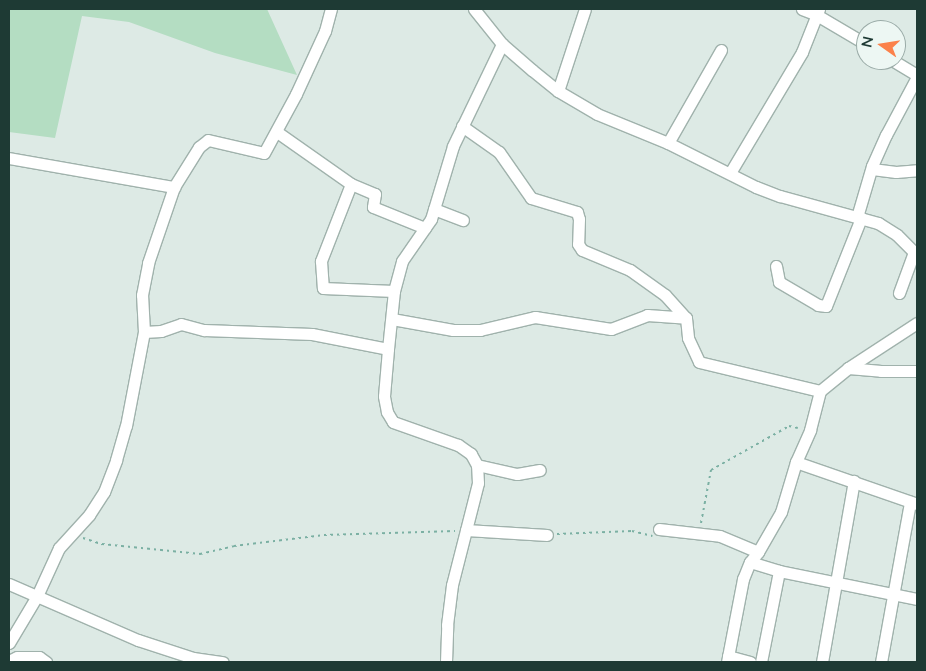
<!DOCTYPE html>
<style>
body{margin:0}
#map{position:relative;width:926px;height:671px;overflow:hidden;background:#ddeae5;font-family:Lato,sans-serif}
div>[style]{position:absolute}
[style*='--x']{left:calc(var(--x)*1px);top:calc(var(--y)*1px);width:calc(var(--w)*1px);rotate:calc(var(--a)*1deg)}
.green>*{inset:0;background:#b4ddc2}
.path>*{height:2px;margin-top:-1px;transform-origin:0;background:repeating-linear-gradient(90deg,#7bb0a3 0 2.5px,transparent 0 6.5px)}
.roads{filter:drop-shadow(1px 0 #a0b2ac) drop-shadow(-1px 0 #a0b2ac) drop-shadow(0 1px #a0b2ac) drop-shadow(0 -1px #a0b2ac)}
.minor>*{height:11px;margin:-5.5px;padding:0 5.5px;transform-origin:5.5px;border-radius:5.5px;background:#fff}
span{translate:-50% -50%;white-space:nowrap;text-align:center;line-height:1.15;-webkit-text-stroke:4px #edf7f3;paint-order:stroke}
.frame{position:absolute;inset:0;border:10px solid #1e3a34;pointer-events:none}
.north{position:absolute;left:856px;top:20px;width:50px;height:50px;box-sizing:border-box;background:#edf7f3;border:1px solid #9aaba7;border-radius:50%;rotate:283deg;font-size:14px;font-weight:700;line-height:20px;text-align:center;color:#1e3a34}
.north::after{content:'';display:block;margin:auto;width:18px;height:22px;background:#fb814a;clip-path:polygon(50% 0,100% 100%,50% 72%,0 100%)}
</style>
<div id="map">
<div class="green">
<div style="clip-path:polygon(9px 9px,267px 9px,297px 75px,215px 53px,129px 22px,82px 16px,55px 138px,9px 132px)"></div>
</div>
<div class="path">
<div style="--x:701;--y:523;--w:54;--a:-79.3"></div>
<div style="--x:711;--y:470;--w:90;--a:-29.4"></div>
<div style="--x:789;--y:426;--w:9;--a:13"></div>
<div style="--x:557;--y:534;--w:75;--a:-2.3"></div>
<div style="--x:632;--y:531;--w:21;--a:14"></div>
<div style="--x:83;--y:538;--w:20;--a:18"></div>
<div style="--x:102;--y:544;--w:99;--a:5.8"></div>
<div style="--x:200;--y:554;--w:35;--a:-13"></div>
<div style="--x:234;--y:546;--w:91;--a:-7"></div>
<div style="--x:324;--y:535;--w:131;--a:-1.7"></div>
</div>
<div class="roads">
<div class="minor">
<div style="--x:474;--y:9;--w:45;--a:51.3"></div>
<div style="--x:502;--y:44;--w:40;--a:41"></div>
<div style="--x:532;--y:70;--w:33;--a:39"></div>
<div style="--x:558;--y:91;--w:45;--a:30.5"></div>
<div style="--x:597;--y:114;--w:77;--a:22.2"></div>
<div style="--x:668;--y:143;--w:98;--a:26.6"></div>
<div style="--x:756;--y:187;--w:26;--a:21"></div>
<div style="--x:780;--y:196;--w:102;--a:15.4"></div>
<div style="--x:878;--y:223;--w:22;--a:32"></div>
<div style="--x:897;--y:235;--w:28;--a:45"></div>
<div style="--x:802;--y:9;--w:14;--a:21"></div>
<div style="--x:815;--y:14;--w:59;--a:30.5"></div>
<div style="--x:892;--y:60;--w:29;--a:31"></div>
<div style="--x:558;--y:91;--w:86;--a:-71.8"></div>
<div style="--x:462;--y:126;--w:45;--a:35.1"></div>
<div style="--x:499;--y:152;--w:56;--a:55.2"></div>
<div style="--x:531;--y:198;--w:48;--a:16.9"></div>
<div style="--x:577;--y:212;--w:7;--a:74"></div>
<div style="--x:579;--y:219;--w:25;--a:92"></div>
<div style="--x:578;--y:244;--w:7;--a:56"></div>
<div style="--x:582;--y:250;--w:52;--a:22.6"></div>
<div style="--x:630;--y:270;--w:43;--a:35.5"></div>
<div style="--x:665;--y:295;--w:31;--a:48"></div>
<div style="--x:277;--y:132;--w:90;--a:35.1"></div>
<div style="--x:351;--y:184;--w:83;--a:111.3"></div>
<div style="--x:321;--y:261;--w:27;--a:86"></div>
<div style="--x:323;--y:288;--w:71;--a:2.4"></div>
<div style="--x:668;--y:143;--w:107;--a:-60.3"></div>
<div style="--x:9;--y:158;--w:168;--a:10"></div>
<div style="--x:872;--y:169;--w:24;--a:7"></div>
<div style="--x:896;--y:172;--w:21;--a:-5"></div>
<div style="--x:730;--y:173;--w:141;--a:-59.2"></div>
<div style="--x:802;--y:52;--w:46;--a:-68.4"></div>
<div style="--x:351;--y:184;--w:26;--a:23"></div>
<div style="--x:375;--y:194;--w:13;--a:99"></div>
<div style="--x:373;--y:207;--w:56;--a:22"></div>
<div style="--x:434;--y:209;--w:31;--a:21"></div>
<div style="--x:857;--y:217;--w:53;--a:-73.6"></div>
<div style="--x:872;--y:166;--w:34;--a:-66"></div>
<div style="--x:886;--y:135;--w:66;--a:-61.9"></div>
<div style="--x:776;--y:266;--w:16;--a:79"></div>
<div style="--x:779;--y:282;--w:45;--a:30.5"></div>
<div style="--x:818;--y:305;--w:8;--a:7"></div>
<div style="--x:826;--y:306;--w:95;--a:-68.3"></div>
<div style="--x:899;--y:293;--w:44;--a:-69.9"></div>
<div style="--x:392;--y:319;--w:62;--a:10.2"></div>
<div style="--x:453;--y:330;--w:27;--a:0"></div>
<div style="--x:480;--y:330;--w:57;--a:-13.3"></div>
<div style="--x:535;--y:317;--w:77;--a:9"></div>
<div style="--x:611;--y:329;--w:39;--a:-21"></div>
<div style="--x:647;--y:315;--w:39;--a:4"></div>
<div style="--x:686;--y:318;--w:20;--a:84"></div>
<div style="--x:688;--y:338;--w:26;--a:65"></div>
<div style="--x:699;--y:362;--w:124;--a:13.5"></div>
<div style="--x:144;--y:332;--w:17;--a:-3"></div>
<div style="--x:161;--y:331;--w:21;--a:-19"></div>
<div style="--x:181;--y:324;--w:24;--a:15"></div>
<div style="--x:204;--y:330;--w:108;--a:2.1"></div>
<div style="--x:312;--y:334;--w:77;--a:11.2"></div>
<div style="--x:848;--y:368;--w:33;--a:5"></div>
<div style="--x:881;--y:371;--w:36;--a:0"></div>
<div style="--x:796;--y:462;--w:128;--a:19.1"></div>
<div style="--x:477;--y:465;--w:41;--a:12.7"></div>
<div style="--x:517;--y:474;--w:23;--a:-10"></div>
<div style="--x:659;--y:529;--w:61;--a:6.5"></div>
<div style="--x:720;--y:536;--w:41;--a:22.8"></div>
<div style="--x:466;--y:530;--w:81;--a:3.5"></div>
<div style="--x:750;--y:562;--w:30;--a:17"></div>
<div style="--x:779;--y:571;--w:141;--a:11.5"></div>
<div style="--x:9;--y:584;--w:141;--a:23.5"></div>
<div style="--x:138;--y:640;--w:58;--a:18.1"></div>
<div style="--x:193;--y:658;--w:30;--a:8"></div>
<div style="--x:9;--y:643;--w:55;--a:-59.2"></div>
<div style="--x:37;--y:596;--w:53;--a:-65.4"></div>
<div style="--x:59;--y:548;--w:45;--a:-47.7"></div>
<div style="--x:89;--y:515;--w:27;--a:-57"></div>
<div style="--x:104;--y:492;--w:34;--a:-69"></div>
<div style="--x:116;--y:460;--w:35;--a:-74"></div>
<div style="--x:126;--y:426;--w:96;--a:-79.2"></div>
<div style="--x:144;--y:332;--w:37;--a:-93"></div>
<div style="--x:142;--y:295;--w:33;--a:-79"></div>
<div style="--x:148;--y:263;--w:80;--a:-71.1"></div>
<div style="--x:174;--y:187;--w:47;--a:-58"></div>
<div style="--x:199;--y:147;--w:11;--a:-38"></div>
<div style="--x:208;--y:140;--w:57;--a:13.1"></div>
<div style="--x:264;--y:153;--w:67;--a:-61.5"></div>
<div style="--x:296;--y:94;--w:69;--a:-65.3"></div>
<div style="--x:325;--y:31;--w:23;--a:-75"></div>
<div style="--x:728;--y:656;--w:23;--a:15"></div>
<div style="--x:9;--y:661;--w:9;--a:-27"></div>
<div style="--x:17;--y:657;--w:22;--a:0"></div>
<div style="--x:39;--y:657;--w:9;--a:36"></div>
<div style="--x:446;--y:662;--w:37;--a:-88"></div>
<div style="--x:447;--y:625;--w:40;--a:-82.9"></div>
<div style="--x:452;--y:585;--w:105;--a:-75.7"></div>
<div style="--x:478;--y:483;--w:18;--a:-93"></div>
<div style="--x:477;--y:465;--w:13;--a:-119"></div>
<div style="--x:471;--y:454;--w:16;--a:-145"></div>
<div style="--x:458;--y:445;--w:69;--a:-160.5"></div>
<div style="--x:393;--y:422;--w:12;--a:-121"></div>
<div style="--x:387;--y:412;--w:16;--a:-101"></div>
<div style="--x:384;--y:396;--w:47;--a:-85.1"></div>
<div style="--x:388;--y:349;--w:58;--a:-84.1"></div>
<div style="--x:394;--y:291;--w:31;--a:-75"></div>
<div style="--x:402;--y:261;--w:51;--a:-55.4"></div>
<div style="--x:431;--y:219;--w:76;--a:-73.2"></div>
<div style="--x:453;--y:146;--w:113;--a:-64.3"></div>
<div style="--x:727;--y:662;--w:85;--a:-79.1"></div>
<div style="--x:743;--y:579;--w:18;--a:-68"></div>
<div style="--x:750;--y:562;--w:13;--a:-51"></div>
<div style="--x:758;--y:552;--w:46;--a:-60.1"></div>
<div style="--x:781;--y:512;--w:52;--a:-73.3"></div>
<div style="--x:796;--y:462;--w:35;--a:-66"></div>
<div style="--x:810;--y:430;--w:40;--a:-75.6"></div>
<div style="--x:820;--y:391;--w:36;--a:-39"></div>
<div style="--x:848;--y:368;--w:82;--a:-33.1"></div>
<div style="--x:761;--y:662;--w:93;--a:-78.8"></div>
<div style="--x:822;--y:662;--w:184;--a:-80"></div>
<div style="--x:881;--y:662;--w:163;--a:-79.7"></div>
</div>
</div>
<div class="frame"></div>
<div class="north">N</div>
</div>
